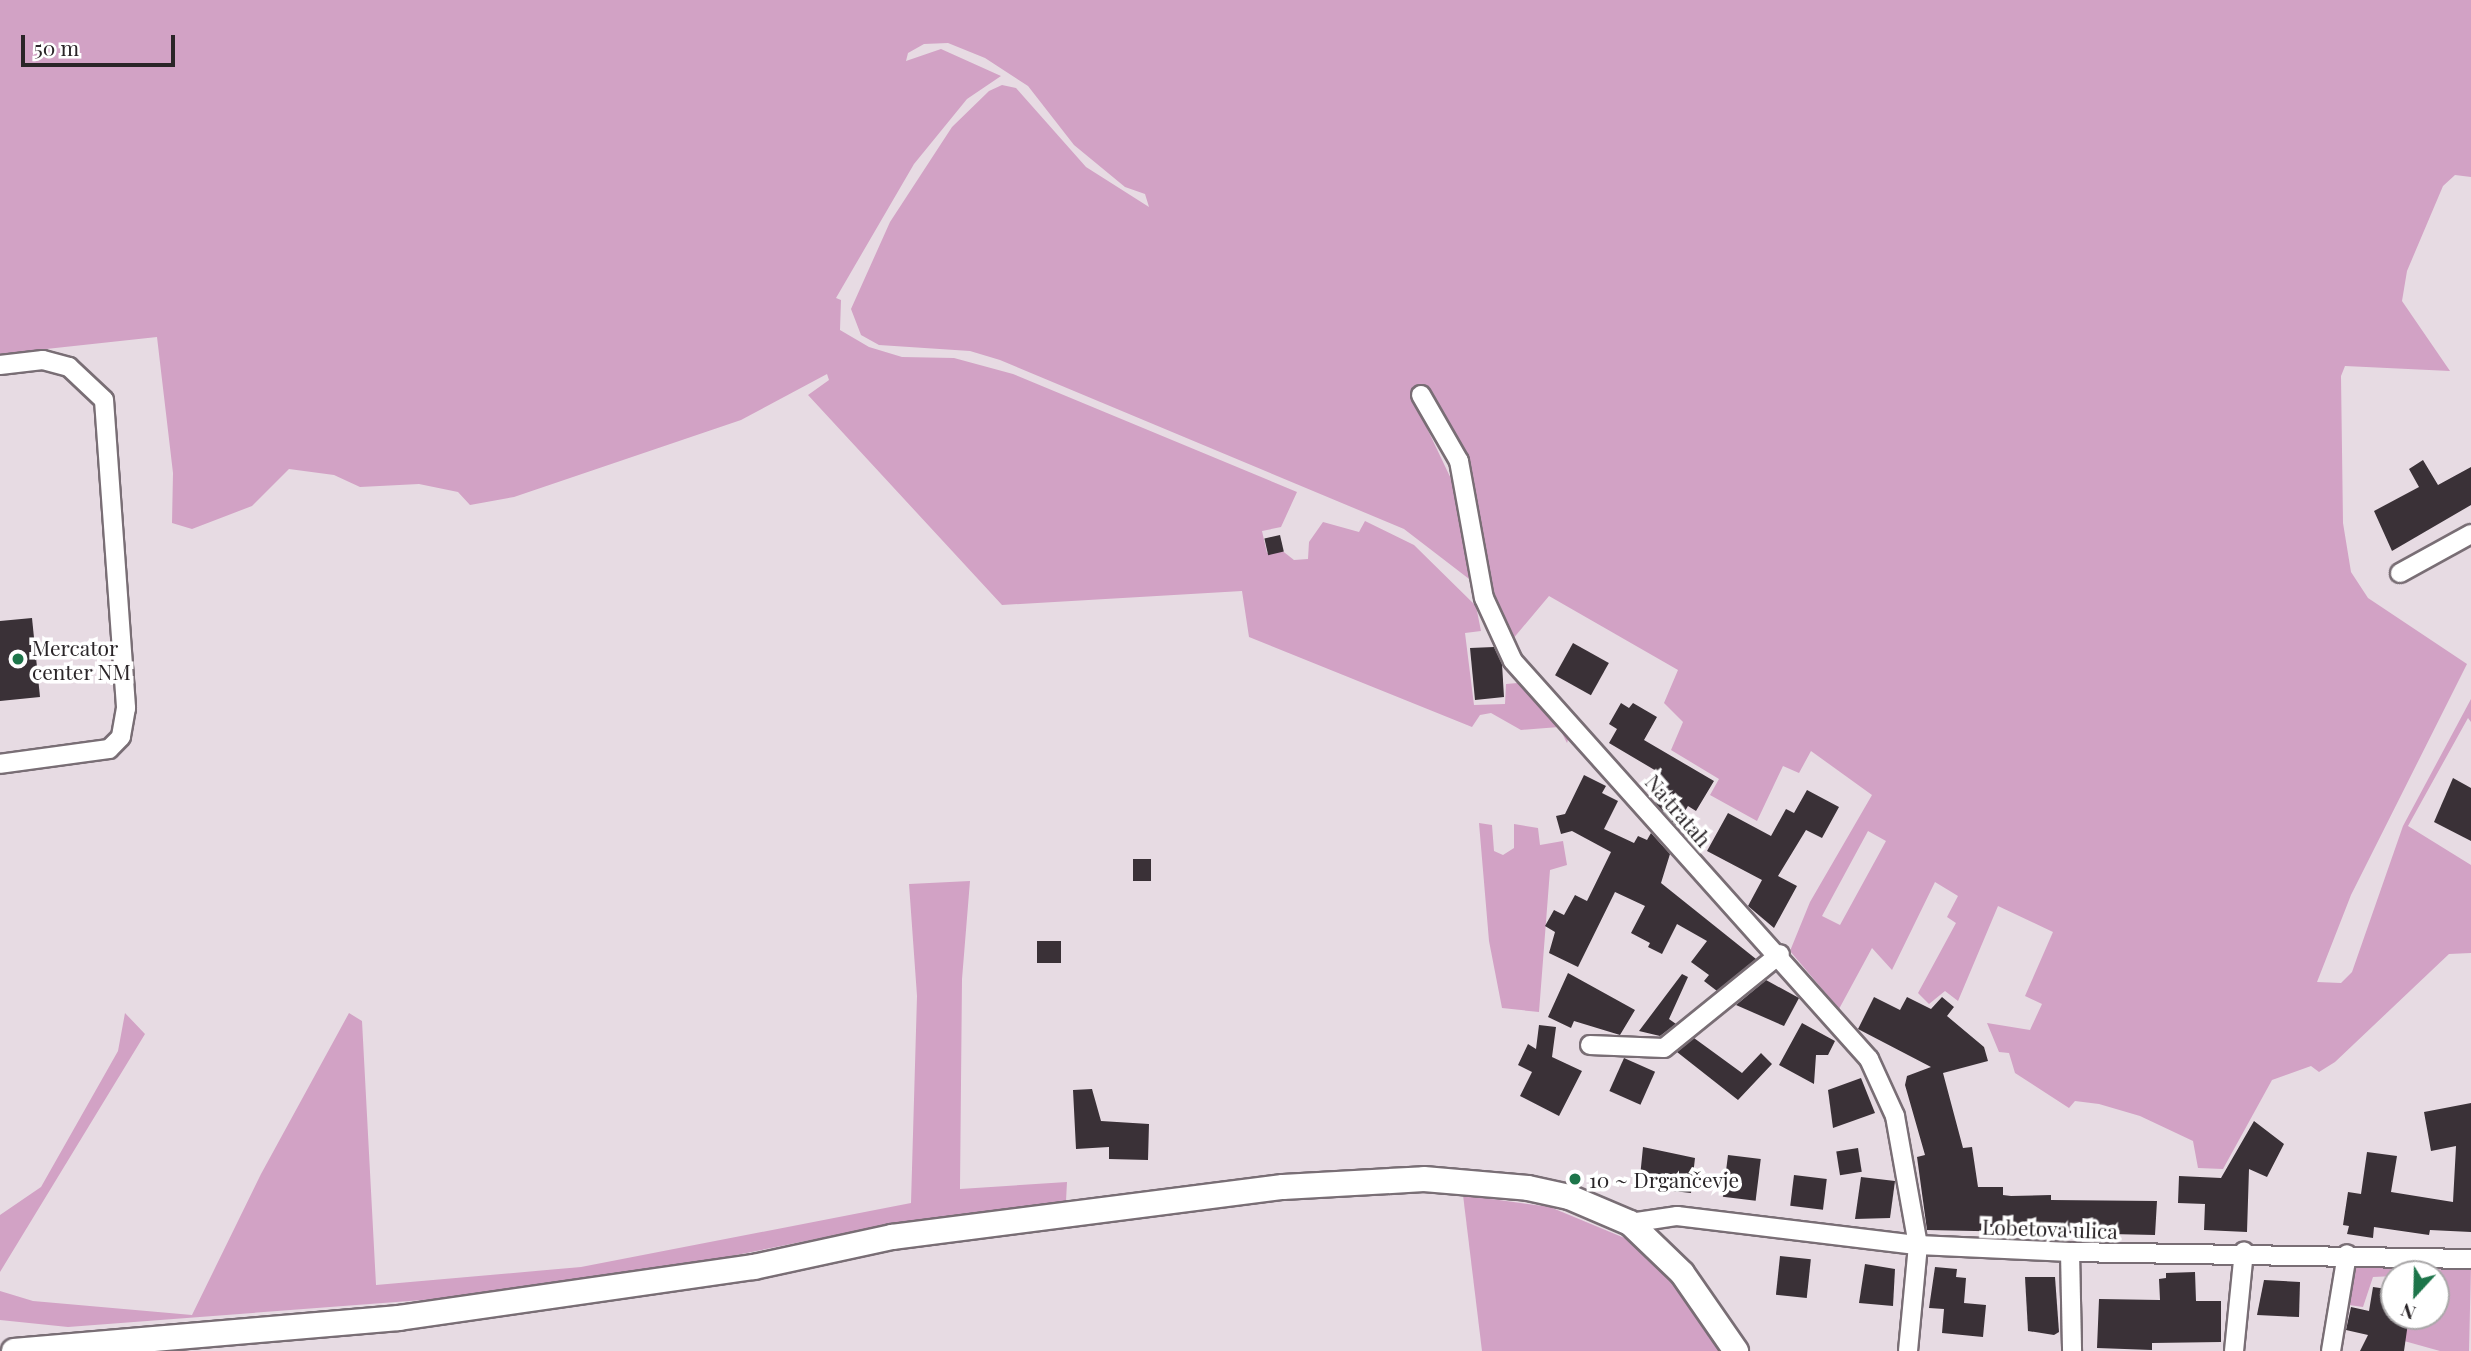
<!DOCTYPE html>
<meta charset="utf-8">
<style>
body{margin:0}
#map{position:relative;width:2471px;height:1351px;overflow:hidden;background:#e7dbe3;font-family:"Playfair Display",serif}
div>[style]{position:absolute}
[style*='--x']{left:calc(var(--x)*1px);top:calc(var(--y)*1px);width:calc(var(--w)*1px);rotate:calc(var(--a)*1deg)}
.green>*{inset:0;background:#d2a2c5}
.building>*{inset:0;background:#3a3137;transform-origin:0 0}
.roads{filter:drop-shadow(2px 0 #796e75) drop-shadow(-2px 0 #796e75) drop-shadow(0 2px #796e75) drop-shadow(0 -2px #796e75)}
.street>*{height:18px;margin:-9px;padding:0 9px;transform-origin:9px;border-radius:9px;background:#fff}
.secondary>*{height:24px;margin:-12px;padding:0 12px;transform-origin:12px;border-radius:12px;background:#fff}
.dots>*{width:19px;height:19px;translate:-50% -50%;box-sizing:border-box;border:4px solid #fff;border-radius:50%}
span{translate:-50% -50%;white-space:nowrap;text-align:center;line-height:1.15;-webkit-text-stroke:7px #fff;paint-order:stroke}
.poi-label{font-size:21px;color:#2a2528}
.left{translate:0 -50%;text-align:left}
.street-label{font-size:21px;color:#2a2528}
.north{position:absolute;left:2380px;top:1260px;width:70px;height:70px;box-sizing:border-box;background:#fff;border:2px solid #aaa8a9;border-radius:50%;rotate:202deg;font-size:19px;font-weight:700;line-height:28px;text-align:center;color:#2a2528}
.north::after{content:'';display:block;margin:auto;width:24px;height:32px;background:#1d754a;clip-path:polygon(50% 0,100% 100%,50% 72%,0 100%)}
.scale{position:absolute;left:21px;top:35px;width:154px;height:32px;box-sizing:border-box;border:4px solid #2a2528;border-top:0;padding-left:9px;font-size:21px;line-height:24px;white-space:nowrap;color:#2a2528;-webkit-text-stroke:5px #fff;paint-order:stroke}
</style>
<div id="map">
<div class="green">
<div style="clip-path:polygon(evenodd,0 0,2471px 0,2471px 177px,2455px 175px,2443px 186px,2407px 271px,2402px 301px,2450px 371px,2345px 366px,2341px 376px,2343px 523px,2351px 572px,2368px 598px,2467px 664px,2351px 895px,2317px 982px,2341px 983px,2352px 972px,2403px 826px,2471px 699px,2471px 722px,2468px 718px,2408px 826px,2471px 865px,2471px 953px,2449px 954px,2335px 1062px,2319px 1072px,2311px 1066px,2272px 1080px,2223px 1169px,2198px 1168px,2193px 1141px,2140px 1116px,2099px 1104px,2075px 1101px,2069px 1108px,2015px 1073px,2009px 1053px,1999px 1052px,1987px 1023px,2030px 1030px,2042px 1004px,2025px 996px,2053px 932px,1998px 906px,1958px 1001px,1945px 991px,1929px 1004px,1918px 993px,1956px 923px,1947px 917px,1958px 896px,1935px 882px,1892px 970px,1872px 948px,1839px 1009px,1790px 951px,1810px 902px,1872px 795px,1811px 751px,1799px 773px,1783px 766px,1757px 821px,1710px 795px,1719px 779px,1671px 750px,1683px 722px,1664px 703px,1678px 670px,1549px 596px,1512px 640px,1489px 579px,1468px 457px,1433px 394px,1415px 403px,1462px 502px,1473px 582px,1404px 529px,1000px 360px,970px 351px,879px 345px,861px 335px,851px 309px,890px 222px,952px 127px,989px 91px,1002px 85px,1016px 88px,1086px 167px,1149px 207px,1145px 194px,1125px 187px,1074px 145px,1028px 86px,985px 58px,948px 43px,924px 44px,908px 53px,906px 61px,941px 49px,1001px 76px,967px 99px,914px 164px,836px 298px,841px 300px,840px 330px,869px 347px,902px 357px,954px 358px,1013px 374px,1297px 492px,1281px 527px,1262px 531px,1267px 553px,1280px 549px,1294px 560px,1308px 559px,1309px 542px,1323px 522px,1359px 532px,1365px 521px,1414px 545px,1476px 606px,1481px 631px,1465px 633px,1474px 705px,1505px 704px,1506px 684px,1528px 682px,1571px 730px,1567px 743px,1559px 727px,1521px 730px,1491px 713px,1480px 715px,1472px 727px,1249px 637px,1242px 591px,1002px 605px,808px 395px,829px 380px,827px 374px,741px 420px,514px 497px,470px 505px,458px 492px,419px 484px,360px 487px,334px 475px,289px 469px,252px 506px,192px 529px,172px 523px,173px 473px,157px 337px,0 354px,0 0,1868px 831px,1886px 841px,1840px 925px,1822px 916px,1868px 831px)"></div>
<div style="clip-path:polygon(1479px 823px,1492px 825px,1494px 851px,1503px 855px,1514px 848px,1514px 824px,1538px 828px,1540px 845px,1563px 841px,1567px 865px,1550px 870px,1539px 1012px,1502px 1008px,1489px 941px)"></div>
<div style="clip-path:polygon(970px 881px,962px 979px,960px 1189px,1067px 1182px,1066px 1201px,896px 1223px,626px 1277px,449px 1298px,68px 1327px,0 1320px,0 1291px,33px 1301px,192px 1315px,261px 1174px,349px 1013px,362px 1021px,376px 1285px,581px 1267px,911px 1203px,917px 996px,909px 884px)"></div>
<div style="clip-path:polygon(125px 1013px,145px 1034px,0 1272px,0 1215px,41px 1187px,118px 1051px)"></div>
<div style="clip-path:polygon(1463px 1195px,1550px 1207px,1627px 1239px,1675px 1279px,1723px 1351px,1482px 1351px)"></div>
<div style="clip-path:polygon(2351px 1265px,2471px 1265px,2469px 1351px,2440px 1351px,2397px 1339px,2417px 1316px,2436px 1316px,2436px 1274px,2373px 1277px,2363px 1307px,2342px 1304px)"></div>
</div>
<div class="building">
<div style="clip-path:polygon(2423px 460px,2438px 485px,2471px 467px,2471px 505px,2392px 551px,2374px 511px,2419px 487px,2409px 469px)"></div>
<div style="left:1280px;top:535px;width:17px;height:16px;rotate:77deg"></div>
<div style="clip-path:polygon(32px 618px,40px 697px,0 701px,0 621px)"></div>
<div style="left:1573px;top:643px;width:41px;height:37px;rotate:29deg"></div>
<div style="clip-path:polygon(1494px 647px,1502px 664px,1504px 697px,1475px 700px,1470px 648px)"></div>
<div style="clip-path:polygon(1621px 703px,1629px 708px,1633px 703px,1657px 717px,1644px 740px,1714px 781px,1696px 811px,1688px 806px,1676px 826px,1655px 803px,1666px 783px,1656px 776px,1658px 772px,1609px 743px,1617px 729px,1609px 724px)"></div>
<div style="clip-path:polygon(1584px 775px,1606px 786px,1602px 793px,1618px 801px,1604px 829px,1634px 843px,1638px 836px,1647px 840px,1651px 833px,1670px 854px,1661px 883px,1756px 959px,1717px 991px,1704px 981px,1709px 975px,1691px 962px,1707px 941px,1677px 924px,1662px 954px,1648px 947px,1650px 943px,1631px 933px,1645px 906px,1615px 892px,1578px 967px,1549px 953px,1555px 932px,1545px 926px,1554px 910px,1564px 915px,1575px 895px,1587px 901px,1611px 852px,1572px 831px,1561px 834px,1556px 816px,1565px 814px)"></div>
<div style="clip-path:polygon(2453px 778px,2471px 788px,2471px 841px,2434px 822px)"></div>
<div style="clip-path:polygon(1807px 790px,1839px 807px,1822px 838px,1806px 830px,1778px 876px,1797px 886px,1774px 928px,1748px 906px,1762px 880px,1707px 851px,1728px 813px,1771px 836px,1786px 809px,1794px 813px)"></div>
<div style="left:1133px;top:859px;width:18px;height:22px"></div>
<div style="left:1037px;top:941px;width:24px;height:22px"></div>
<div style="clip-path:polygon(1568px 973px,1635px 1010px,1620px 1035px,1574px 1021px,1571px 1028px,1548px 1017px)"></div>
<div style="clip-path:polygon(1682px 974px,1688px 977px,1669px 1019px,1676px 1024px,1660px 1036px,1639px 1031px)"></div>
<div style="clip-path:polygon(1766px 980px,1799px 998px,1784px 1026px,1736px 1005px)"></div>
<div style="clip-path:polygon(1874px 997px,1900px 1010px,1907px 997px,1931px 1009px,1942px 997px,1954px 1007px,1947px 1016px,1984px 1047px,1988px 1061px,1943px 1073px,1963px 1148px,1972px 1147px,1978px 1187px,2003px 1187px,2003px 1195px,2011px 1196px,2051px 1195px,2051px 1200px,2157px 1201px,2155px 1235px,1927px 1230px,1917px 1157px,1925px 1155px,1905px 1085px,1907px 1076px,1931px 1067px,1858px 1029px)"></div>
<div style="clip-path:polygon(1802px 1023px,1835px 1041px,1828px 1055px,1816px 1055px,1814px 1084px,1779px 1065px)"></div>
<div style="clip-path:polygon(1539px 1025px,1556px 1027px,1552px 1057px,1582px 1071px,1559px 1116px,1520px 1096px,1532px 1072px,1518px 1065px,1528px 1044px,1536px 1049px)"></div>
<div style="clip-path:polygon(1694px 1038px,1742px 1073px,1761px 1053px,1772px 1064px,1738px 1100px,1677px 1052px)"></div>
<div style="left:1624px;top:1058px;width:34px;height:36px;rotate:24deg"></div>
<div style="clip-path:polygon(1861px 1078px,1875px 1113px,1833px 1128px,1828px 1090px)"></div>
<div style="clip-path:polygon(1092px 1089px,1101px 1121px,1149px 1124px,1148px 1160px,1109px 1159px,1109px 1147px,1076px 1149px,1073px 1090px)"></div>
<div style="clip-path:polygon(2471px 1103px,2471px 1232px,2430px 1230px,2429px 1235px,2374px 1227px,2373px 1238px,2347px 1234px,2349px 1226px,2343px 1225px,2348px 1192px,2361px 1194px,2367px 1152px,2397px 1156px,2391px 1192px,2453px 1202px,2456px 1146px,2431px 1151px,2424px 1112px)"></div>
<div style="clip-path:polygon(2254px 1121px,2284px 1144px,2267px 1177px,2249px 1169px,2247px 1232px,2204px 1230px,2205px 1204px,2178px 1203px,2179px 1176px,2221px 1178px)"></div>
<div style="clip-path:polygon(1643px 1147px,1695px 1158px,1691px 1193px,1655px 1189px,1656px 1179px,1640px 1177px)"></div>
<div style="left:1858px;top:1148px;width:24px;height:22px;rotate:81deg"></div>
<div style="left:1728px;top:1155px;width:33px;height:42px;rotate:7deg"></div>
<div style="left:1794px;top:1175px;width:33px;height:31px;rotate:7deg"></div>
<div style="clip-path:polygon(1861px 1177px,1895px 1181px,1890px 1218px,1855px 1219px)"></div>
<div style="left:1780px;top:1256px;width:31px;height:39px;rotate:6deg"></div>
<div style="clip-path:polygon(1865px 1264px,1895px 1269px,1893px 1306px,1859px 1303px)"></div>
<div style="clip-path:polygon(1935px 1267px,1957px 1269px,1956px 1277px,1966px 1278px,1964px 1303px,1986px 1305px,1983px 1337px,1942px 1333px,1944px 1309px,1929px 1308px)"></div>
<div style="clip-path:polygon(2195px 1272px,2196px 1301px,2221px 1301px,2221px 1342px,2152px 1343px,2152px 1350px,2097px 1348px,2099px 1299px,2160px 1300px,2159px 1279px,2166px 1278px,2166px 1273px)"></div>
<div style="clip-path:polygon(2025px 1277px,2055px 1277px,2059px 1332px,2054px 1335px,2028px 1331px)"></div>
<div style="clip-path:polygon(2264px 1280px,2300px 1282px,2299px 1317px,2257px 1315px)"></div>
<div style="clip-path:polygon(2373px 1287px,2394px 1290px,2394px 1316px,2409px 1316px,2404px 1351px,2360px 1351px,2368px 1335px,2346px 1330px,2351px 1307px,2369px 1311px)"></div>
</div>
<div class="roads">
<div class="street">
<div style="--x:0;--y:365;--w:43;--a:-6.6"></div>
<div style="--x:43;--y:360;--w:27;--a:15"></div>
<div style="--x:69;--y:367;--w:48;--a:43.3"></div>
<div style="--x:104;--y:400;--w:309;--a:85.9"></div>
<div style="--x:126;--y:708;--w:29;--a:100"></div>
<div style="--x:121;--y:737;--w:17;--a:135"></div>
<div style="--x:109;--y:749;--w:110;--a:172.2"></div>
<div style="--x:1421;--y:395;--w:76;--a:60.1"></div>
<div style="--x:1459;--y:461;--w:139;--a:79.7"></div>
<div style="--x:1484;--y:598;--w:69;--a:65.3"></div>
<div style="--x:1513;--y:661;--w:534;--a:48.19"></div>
<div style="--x:1869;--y:1059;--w:63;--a:65.5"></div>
<div style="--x:1895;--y:1116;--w:131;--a:79.9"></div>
<div style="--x:1918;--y:1245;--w:106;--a:95.4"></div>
<div style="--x:2400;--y:573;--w:81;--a:-28.8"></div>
<div style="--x:1590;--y:1045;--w:74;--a:2.3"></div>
<div style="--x:1664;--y:1048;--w:149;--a:-39"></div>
<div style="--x:1630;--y:1223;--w:48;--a:-8.5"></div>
<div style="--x:1677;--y:1216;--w:243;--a:6.9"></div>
<div style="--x:1918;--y:1245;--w:152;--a:2.6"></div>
<div style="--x:2070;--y:1252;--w:401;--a:1"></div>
<div style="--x:2070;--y:1252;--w:99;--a:88.8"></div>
<div style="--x:2234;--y:1351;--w:100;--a:-84.3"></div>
<div style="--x:2331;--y:1351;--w:98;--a:-80.6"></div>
</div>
<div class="secondary">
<div style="--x:14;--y:1351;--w:386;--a:-4.9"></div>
<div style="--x:399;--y:1318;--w:359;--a:-8.2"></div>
<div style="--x:754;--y:1267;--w:141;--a:-12.3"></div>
<div style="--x:892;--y:1237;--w:394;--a:-7.3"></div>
<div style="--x:1283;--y:1187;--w:141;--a:-3.2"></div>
<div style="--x:1424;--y:1179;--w:104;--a:4.9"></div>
<div style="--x:1528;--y:1188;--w:42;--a:12.4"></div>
<div style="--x:1569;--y:1197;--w:66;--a:23.1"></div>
<div style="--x:1630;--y:1223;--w:72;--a:43.9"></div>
<div style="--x:1682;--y:1273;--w:95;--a:55.3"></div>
</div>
</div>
<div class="dots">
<div style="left:18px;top:659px;background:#1d754a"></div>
<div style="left:1575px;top:1179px;background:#1d754a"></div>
</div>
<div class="poi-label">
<span class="left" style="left:32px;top:659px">Mercator<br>center NM</span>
<span class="left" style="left:1589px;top:1179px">10 ~ Drgančevje</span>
</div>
<div class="street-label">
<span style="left:1679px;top:810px;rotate:49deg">Na tratah</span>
<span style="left:2050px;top:1228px;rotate:2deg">Lobetova ulica</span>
</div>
<div class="north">N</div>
<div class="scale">50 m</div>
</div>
